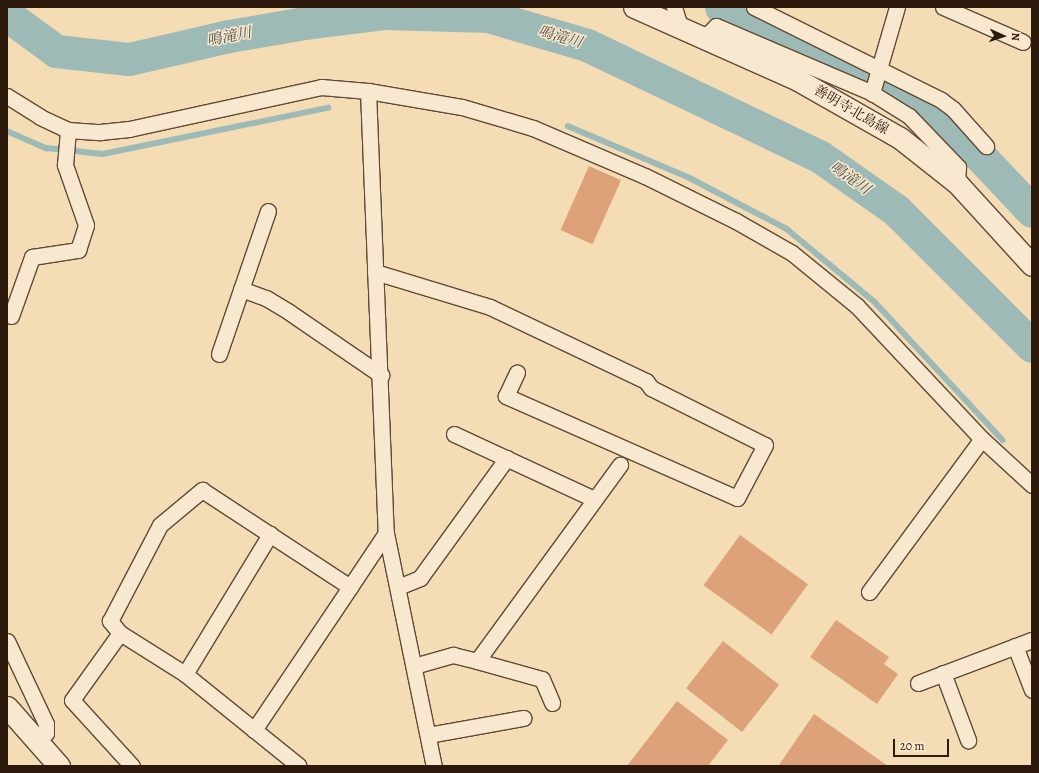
<!DOCTYPE html>
<meta charset="utf-8">
<style>
body{margin:0}
#map{position:relative;width:1039px;height:773px;overflow:hidden;background:#f4dcb5;font-family:Alegreya,"Noto Serif JP",serif}
div>[style]{position:absolute}
[style*='--x']{left:calc(var(--x)*1px);top:calc(var(--y)*1px);width:calc(var(--w)*1px);rotate:calc(var(--a)*1deg)}
.stream>*{height:5.5px;margin:-2.75px;padding:0 2.75px;transform-origin:2.75px;border-radius:2.75px;background:#9ebab6}
.river>*{height:33px;margin:-16.5px;padding:0 16.5px;transform-origin:16.5px;border-radius:16.5px;background:#9ebab6}
.building>*{inset:0;background:#dda279;transform-origin:0 0}
.roads{filter:drop-shadow(1px 0 #5e4a36) drop-shadow(-1px 0 #5e4a36) drop-shadow(0 1px #5e4a36) drop-shadow(0 -1px #5e4a36)}
.street>*{height:15px;margin:-7.5px;padding:0 7.5px;transform-origin:7.5px;border-radius:7.5px;background:#f8e8cf}
.secondary>*{height:21px;margin:-10.5px;padding:0 10.5px;transform-origin:10.5px;border-radius:10.5px;background:#f8e8cf}
span{translate:-50% -50%;white-space:nowrap;text-align:center;line-height:1.15;-webkit-text-stroke:3px #f8e8cf;paint-order:stroke}
.street-label{font-size:14px;color:#2c190c}
.water-label{font-size:15px;color:#545148;font-style:italic}
.frame{position:absolute;inset:0;border:8px solid #2c190c;pointer-events:none}
.north{position:absolute;left:983px;top:16px;width:40px;height:40px;-webkit-text-stroke:3px #f8e8cf;paint-order:stroke;rotate:93deg;font-size:11px;font-weight:700;line-height:16px;text-align:center;color:#2c190c}
.north::after{content:'';display:block;margin:auto;width:14px;height:18px;background:#2c190c;clip-path:polygon(50% 0,100% 100%,50% 72%,0 100%)}
.scale{position:absolute;left:893px;top:739px;width:56px;height:18px;box-sizing:border-box;border:2px solid #2c190c;border-top:0;padding-left:5px;font-size:12px;line-height:14px;white-space:nowrap;color:#2c190c;-webkit-text-stroke:3px #f8e8cf;paint-order:stroke}
</style>
<div id="map">
<div class="stream">
<div style="--x:568;--y:126;--w:133;--a:23.1"></div>
<div style="--x:690;--y:178;--w:110;--a:27.7"></div>
<div style="--x:787;--y:229;--w:114;--a:39.7"></div>
<div style="--x:875;--y:302;--w:188;--a:47.2"></div>
<div style="--x:7;--y:131;--w:43;--a:23.6"></div>
<div style="--x:46;--y:148;--w:57;--a:6"></div>
<div style="--x:103;--y:154;--w:230;--a:-11.6"></div>
</div>
<div class="river">
<div style="--x:721;--y:7;--w:154;--a:24.6"></div>
<div style="--x:861;--y:71;--w:69;--a:28.4"></div>
<div style="--x:922;--y:104;--w:32;--a:35"></div>
<div style="--x:948;--y:122;--w:122;--a:46.7"></div>
<div style="--x:7;--y:15;--w:61;--a:36.3"></div>
<div style="--x:56;--y:51;--w:73;--a:6.3"></div>
<div style="--x:129;--y:59;--w:103;--a:-13"></div>
<div style="--x:229;--y:36;--w:77;--a:-9.7"></div>
<div style="--x:305;--y:23;--w:81;--a:-7.1"></div>
<div style="--x:385;--y:13;--w:103;--a:1.7"></div>
<div style="--x:488;--y:16;--w:103;--a:16.3"></div>
<div style="--x:587;--y:45;--w:257;--a:25.6"></div>
<div style="--x:819;--y:156;--w:94;--a:35"></div>
<div style="--x:896;--y:210;--w:192;--a:45"></div>
</div>
<div class="building">
<div style="left:589px;top:166px;width:35px;height:70px;rotate:24deg"></div>
<div style="left:740px;top:535px;width:84px;height:62px;rotate:36deg"></div>
<div style="clip-path:polygon(836px 620px,889px 657px,884px 664px,898px 674px,877px 704px,810px 657px)"></div>
<div style="left:723px;top:641px;width:71px;height:60px;rotate:38deg"></div>
<div style="clip-path:polygon(677px 701px,728px 740px,708px 766px,627px 766px)"></div>
<div style="clip-path:polygon(814px 714px,888px 766px,779px 765px)"></div>
</div>
<div class="roads">
<div class="street">
<div style="--x:674;--y:7;--w:21;--a:73"></div>
<div style="--x:754;--y:7;--w:209;--a:26.4"></div>
<div style="--x:941;--y:100;--w:15;--a:37"></div>
<div style="--x:953;--y:109;--w:50;--a:48.3"></div>
<div style="--x:897;--y:7;--w:90;--a:106.2"></div>
<div style="--x:872;--y:93;--w:44;--a:31.9"></div>
<div style="--x:909;--y:116;--w:71;--a:46.1"></div>
<div style="--x:958;--y:167;--w:16;--a:94"></div>
<div style="--x:943;--y:7;--w:87;--a:23.6"></div>
<div style="--x:704;--y:38;--w:17;--a:-45"></div>
<div style="--x:716;--y:26;--w:170;--a:23.2"></div>
<div style="--x:368;--y:91;--w:442;--a:87.7"></div>
<div style="--x:386;--y:533;--w:238;--a:78.4"></div>
<div style="--x:7;--y:96;--w:39;--a:32"></div>
<div style="--x:40;--y:117;--w:31;--a:25"></div>
<div style="--x:68;--y:130;--w:32;--a:4"></div>
<div style="--x:100;--y:132;--w:29;--a:-6"></div>
<div style="--x:129;--y:129;--w:197;--a:-12.3"></div>
<div style="--x:321;--y:87;--w:47;--a:4.9"></div>
<div style="--x:368;--y:91;--w:95;--a:9.7"></div>
<div style="--x:462;--y:107;--w:74;--a:16.5"></div>
<div style="--x:533;--y:128;--w:122;--a:23.2"></div>
<div style="--x:645;--y:176;--w:102;--a:26.3"></div>
<div style="--x:736;--y:221;--w:64;--a:29.7"></div>
<div style="--x:792;--y:253;--w:84;--a:39.2"></div>
<div style="--x:857;--y:306;--w:183;--a:46.8"></div>
<div style="--x:982;--y:439;--w:68;--a:42.6"></div>
<div style="--x:375;--y:272;--w:120;--a:16.9"></div>
<div style="--x:490;--y:307;--w:173;--a:25.4"></div>
<div style="--x:646;--y:381;--w:9;--a:54"></div>
<div style="--x:651;--y:388;--w:127;--a:26.6"></div>
<div style="--x:765;--y:445;--w:60;--a:117.8"></div>
<div style="--x:737;--y:498;--w:253;--a:-156.2"></div>
<div style="--x:506;--y:396;--w:26;--a:-65"></div>
<div style="--x:241;--y:289;--w:27;--a:20"></div>
<div style="--x:266;--y:298;--w:27;--a:31"></div>
<div style="--x:289;--y:312;--w:112;--a:34.4"></div>
<div style="--x:11;--y:316;--w:63;--a:-70.4"></div>
<div style="--x:32;--y:257;--w:47;--a:-8.7"></div>
<div style="--x:78;--y:250;--w:26;--a:-72"></div>
<div style="--x:86;--y:225;--w:64;--a:-109.3"></div>
<div style="--x:65;--y:165;--w:35;--a:-85"></div>
<div style="--x:219;--y:354;--w:151;--a:-71.1"></div>
<div style="--x:454;--y:434;--w:154;--a:24.9"></div>
<div style="--x:398;--y:587;--w:24;--a:-22"></div>
<div style="--x:420;--y:578;--w:148;--a:-54.1"></div>
<div style="--x:869;--y:592;--w:190;--a:-53.6"></div>
<div style="--x:120;--y:633;--w:77;--a:32.2"></div>
<div style="--x:185;--y:674;--w:146;--a:38.9"></div>
<div style="--x:7;--y:641;--w:92;--a:64.8"></div>
<div style="--x:46;--y:724;--w:9;--a:90"></div>
<div style="--x:46;--y:733;--w:13;--a:138"></div>
<div style="--x:1015;--y:646;--w:47;--a:68.9"></div>
<div style="--x:477;--y:661;--w:243;--a:-53.9"></div>
<div style="--x:414;--y:666;--w:41;--a:-15.8"></div>
<div style="--x:453;--y:655;--w:25;--a:14"></div>
<div style="--x:477;--y:661;--w:67;--a:15.5"></div>
<div style="--x:542;--y:679;--w:26;--a:67"></div>
<div style="--x:943;--y:673;--w:72;--a:69.5"></div>
<div style="--x:185;--y:674;--w:164;--a:-58.7"></div>
<div style="--x:918;--y:683;--w:122;--a:-20.7"></div>
<div style="--x:254;--y:730;--w:172;--a:-56.1"></div>
<div style="--x:428;--y:735;--w:97;--a:-10.1"></div>
<div style="--x:132;--y:766;--w:89;--a:-132.3"></div>
<div style="--x:72;--y:700;--w:82;--a:-54.4"></div>
<div style="--x:120;--y:633;--w:16;--a:-130"></div>
<div style="--x:110;--y:621;--w:108;--a:-62.5"></div>
<div style="--x:160;--y:525;--w:55;--a:-39.8"></div>
<div style="--x:202;--y:490;--w:177;--a:33.2"></div>
<div style="--x:350;--y:587;--w:65;--a:-56.3"></div>
</div>
<div class="secondary">
<div style="--x:634;--y:7;--w:180;--a:24"></div>
<div style="--x:798;--y:80;--w:117;--a:29.6"></div>
<div style="--x:900;--y:138;--w:73;--a:38.3"></div>
<div style="--x:957;--y:183;--w:111;--a:47.6"></div>
<div style="--x:7;--y:707;--w:79;--a:48.6"></div>
</div>
</div>
<div class="street-label">
<span style="left:851px;top:110px;rotate:30deg">善明寺北島線</span>
</div>
<div class="water-label">
<span style="left:229px;top:37px;rotate:-11deg">鳴滝川</span>
<span style="left:560px;top:37px;rotate:16deg">鳴滝川</span>
<span style="left:850px;top:178px;rotate:35deg">鳴滝川</span>
</div>
<div class="frame"></div>
<div class="north">N</div>
<div class="scale">20 m</div>
</div>
